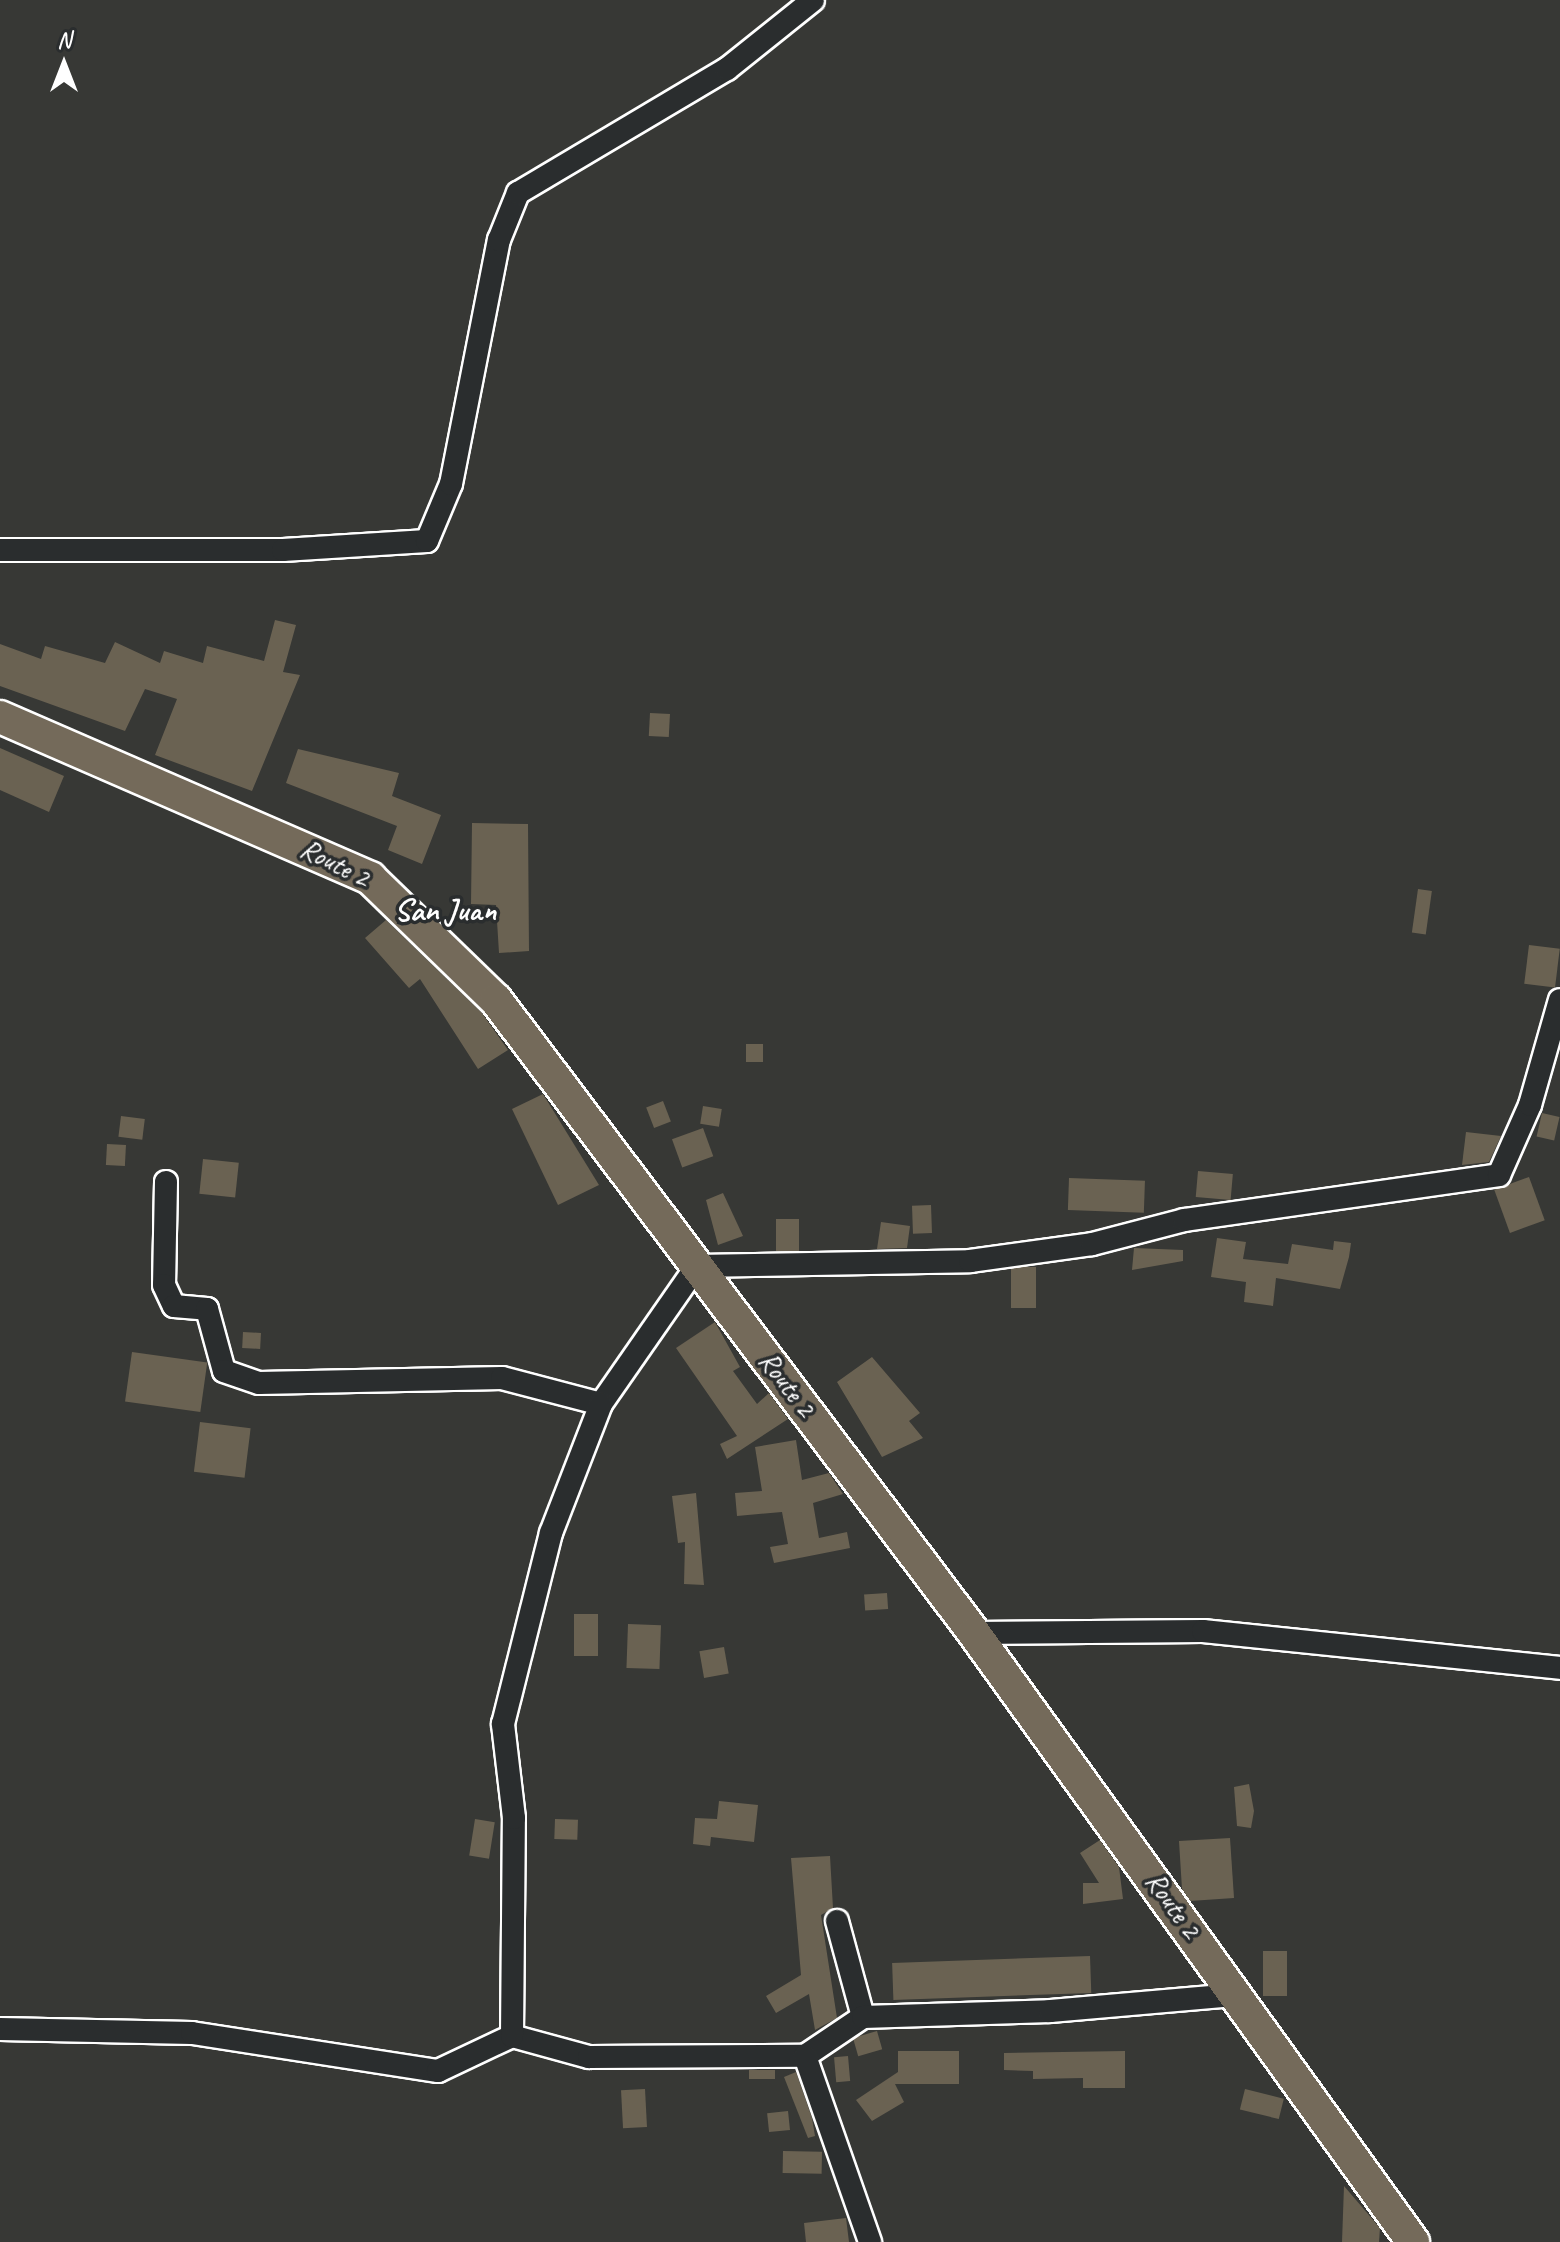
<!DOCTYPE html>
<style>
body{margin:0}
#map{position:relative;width:1560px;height:2242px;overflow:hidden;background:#373835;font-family:Caveat,sans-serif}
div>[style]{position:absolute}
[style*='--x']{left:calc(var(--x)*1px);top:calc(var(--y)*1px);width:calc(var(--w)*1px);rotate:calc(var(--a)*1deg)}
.building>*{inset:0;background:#6a6252;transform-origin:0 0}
.roads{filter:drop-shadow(2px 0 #fff) drop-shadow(-2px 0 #fff) drop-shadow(0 2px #fff) drop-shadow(0 -2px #fff)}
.minor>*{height:22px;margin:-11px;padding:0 11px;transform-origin:11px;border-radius:11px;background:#2a2d2e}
.highway>*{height:32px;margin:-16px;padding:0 16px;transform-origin:16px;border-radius:16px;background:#746a5a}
span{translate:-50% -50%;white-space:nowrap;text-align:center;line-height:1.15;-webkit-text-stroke:7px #2a2d2e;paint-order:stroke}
.street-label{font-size:28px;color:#fff}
.quarter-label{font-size:32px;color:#fff;font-weight:700}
.north{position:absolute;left:24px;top:24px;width:80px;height:80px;-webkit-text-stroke:6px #2a2d2e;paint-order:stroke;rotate:0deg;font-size:22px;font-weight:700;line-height:32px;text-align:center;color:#fff}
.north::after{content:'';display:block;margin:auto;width:28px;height:36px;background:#fff;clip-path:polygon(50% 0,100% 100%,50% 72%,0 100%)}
</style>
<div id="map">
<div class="building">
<div style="clip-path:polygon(275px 620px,296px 625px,283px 672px,300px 675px,252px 791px,155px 755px,177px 699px,145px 689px,125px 731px,0 686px,0 644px,41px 659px,45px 646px,105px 663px,115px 642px,160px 663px,164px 651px,203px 663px,207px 646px,264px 661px)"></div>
<div style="left:650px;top:713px;width:20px;height:23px;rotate:3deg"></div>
<div style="clip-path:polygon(0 748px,64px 776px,49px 812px,0 790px)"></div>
<div style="clip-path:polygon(298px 749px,399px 773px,392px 796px,441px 815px,422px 864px,388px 850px,397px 826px,286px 783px)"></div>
<div style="clip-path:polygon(472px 823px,528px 824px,529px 951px,499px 953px,496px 905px,471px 904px)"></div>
<div style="left:1418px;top:889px;width:14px;height:44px;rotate:8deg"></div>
<div style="clip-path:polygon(386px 920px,482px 1013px,508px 1050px,478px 1069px,420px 979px,409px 988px,365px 938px)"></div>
<div style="left:1529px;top:945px;width:31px;height:39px;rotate:7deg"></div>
<div style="left:746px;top:1044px;width:17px;height:18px"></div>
<div style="clip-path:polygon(543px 1094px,599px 1185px,558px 1205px,512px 1109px)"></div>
<div style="left:663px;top:1101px;width:22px;height:18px;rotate:69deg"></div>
<div style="left:703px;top:1106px;width:19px;height:18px;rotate:9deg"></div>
<div style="left:1542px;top:1113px;width:18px;height:24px;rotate:13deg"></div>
<div style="left:121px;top:1116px;width:24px;height:21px;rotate:7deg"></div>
<div style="left:703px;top:1128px;width:30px;height:33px;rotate:70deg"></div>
<div style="clip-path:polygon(1466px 1132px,1501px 1136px,1489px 1162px,1462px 1165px)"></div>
<div style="left:107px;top:1144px;width:19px;height:21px;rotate:3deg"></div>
<div style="left:203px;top:1159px;width:36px;height:35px;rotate:6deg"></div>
<div style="left:1198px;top:1171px;width:35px;height:26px;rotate:5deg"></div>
<div style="left:1529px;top:1177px;width:46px;height:37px;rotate:70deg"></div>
<div style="left:1069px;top:1178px;width:76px;height:32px;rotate:2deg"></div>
<div style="clip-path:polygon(723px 1193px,743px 1236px,718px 1245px,706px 1200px)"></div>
<div style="left:931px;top:1205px;width:28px;height:19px;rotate:88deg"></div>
<div style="left:776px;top:1219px;width:23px;height:32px"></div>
<div style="clip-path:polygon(881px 1222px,910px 1226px,907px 1248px,877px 1249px)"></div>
<div style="clip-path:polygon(1217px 1238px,1246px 1242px,1243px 1259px,1288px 1264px,1292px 1244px,1333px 1250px,1334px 1241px,1351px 1243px,1349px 1257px,1340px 1289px,1276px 1278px,1273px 1306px,1244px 1302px,1246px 1282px,1211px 1277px)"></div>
<div style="clip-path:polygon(1134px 1248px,1183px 1250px,1183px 1261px,1132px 1270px)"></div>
<div style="left:1036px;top:1267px;width:41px;height:25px;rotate:90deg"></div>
<div style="clip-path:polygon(715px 1322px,740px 1367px,733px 1371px,757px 1404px,769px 1393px,788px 1419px,727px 1459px,720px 1444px,737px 1436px,676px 1348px)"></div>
<div style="left:243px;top:1332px;width:18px;height:16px;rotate:3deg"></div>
<div style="left:132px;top:1352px;width:76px;height:50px;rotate:8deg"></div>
<div style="clip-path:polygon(872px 1357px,920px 1413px,909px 1421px,923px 1438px,882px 1457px,837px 1382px)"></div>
<div style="left:200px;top:1422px;width:51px;height:50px;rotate:7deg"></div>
<div style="clip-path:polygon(796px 1440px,802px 1480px,829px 1473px,843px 1494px,813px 1503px,819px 1538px,847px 1532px,850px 1548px,774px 1563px,770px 1547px,788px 1544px,782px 1512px,737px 1516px,735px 1493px,762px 1491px,755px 1447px)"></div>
<div style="clip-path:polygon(696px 1493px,704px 1585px,684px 1584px,685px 1542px,678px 1543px,672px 1496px)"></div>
<div style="left:887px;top:1593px;width:16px;height:23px;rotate:86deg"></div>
<div style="left:574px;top:1614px;width:24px;height:42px"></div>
<div style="left:628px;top:1624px;width:33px;height:44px;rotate:2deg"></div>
<div style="left:724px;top:1647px;width:27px;height:25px;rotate:80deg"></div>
<div style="clip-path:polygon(1249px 1784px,1254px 1811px,1251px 1828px,1237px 1826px,1234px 1787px)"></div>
<div style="clip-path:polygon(719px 1801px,758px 1805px,754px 1842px,711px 1837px,710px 1846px,693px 1844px,695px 1818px,717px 1819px)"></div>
<div style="left:475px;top:1819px;width:20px;height:37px;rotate:9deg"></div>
<div style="left:555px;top:1819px;width:23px;height:20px;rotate:2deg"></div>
<div style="clip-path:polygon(1230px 1838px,1234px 1898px,1190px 1901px,1182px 1889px,1179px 1841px)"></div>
<div style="clip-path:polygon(1100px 1840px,1119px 1867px,1123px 1899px,1083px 1904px,1083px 1883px,1099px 1883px,1080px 1853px)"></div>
<div style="clip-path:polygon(830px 1856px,833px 1908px,821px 1915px,837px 2018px,815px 2030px,809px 1994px,776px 2013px,766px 1996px,801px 1975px,791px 1858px)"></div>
<div style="left:1263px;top:1951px;width:24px;height:45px"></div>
<div style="left:1090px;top:1956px;width:37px;height:198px;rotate:88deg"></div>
<div style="left:877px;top:2031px;width:19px;height:25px;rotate:74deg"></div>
<div style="clip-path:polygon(898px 2051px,959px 2051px,959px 2084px,895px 2084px,904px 2102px,872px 2121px,856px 2100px,898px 2072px)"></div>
<div style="clip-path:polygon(1125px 2051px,1125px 2088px,1083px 2088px,1083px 2078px,1033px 2079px,1033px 2071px,1004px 2070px,1004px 2053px)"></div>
<div style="left:848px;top:2056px;width:25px;height:14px;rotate:85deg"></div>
<div style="left:749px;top:2070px;width:26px;height:9px"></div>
<div style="clip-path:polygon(796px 2072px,812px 2118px,815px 2136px,808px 2138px,784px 2077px)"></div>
<div style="left:645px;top:2089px;width:38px;height:24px;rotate:87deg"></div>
<div style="left:1245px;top:2089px;width:40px;height:21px;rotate:14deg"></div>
<div style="left:788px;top:2111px;width:19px;height:21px;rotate:84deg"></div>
<div style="left:783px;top:2151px;width:39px;height:22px;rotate:1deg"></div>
<div style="clip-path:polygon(1344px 2186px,1380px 2228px,1379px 2242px,1342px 2242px)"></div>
<div style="clip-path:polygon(846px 2218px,849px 2242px,806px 2242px,804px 2223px)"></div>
</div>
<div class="roads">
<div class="minor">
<div style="--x:0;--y:550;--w:283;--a:0"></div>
<div style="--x:283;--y:550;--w:144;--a:-3.6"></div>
<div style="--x:427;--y:541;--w:62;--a:-67.2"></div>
<div style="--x:451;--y:484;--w:249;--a:-78.9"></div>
<div style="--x:499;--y:240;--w:51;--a:-68"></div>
<div style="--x:518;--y:193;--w:243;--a:-30.7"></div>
<div style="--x:727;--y:69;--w:110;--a:-38.7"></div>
<div style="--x:166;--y:1182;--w:103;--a:91.1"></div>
<div style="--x:164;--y:1285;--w:23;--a:65"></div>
<div style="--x:174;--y:1306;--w:33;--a:5"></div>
<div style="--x:207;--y:1309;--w:64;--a:74.7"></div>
<div style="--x:224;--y:1371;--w:37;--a:19"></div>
<div style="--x:259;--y:1383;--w:243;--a:-1.2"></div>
<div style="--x:502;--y:1378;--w:102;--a:14.7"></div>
<div style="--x:601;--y:1404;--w:168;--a:-55.2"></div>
<div style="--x:697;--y:1266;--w:273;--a:-1"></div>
<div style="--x:970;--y:1261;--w:123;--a:-7.9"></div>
<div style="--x:1092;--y:1244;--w:95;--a:-14.6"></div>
<div style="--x:1184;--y:1220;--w:318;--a:-8.1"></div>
<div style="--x:1499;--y:1175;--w:77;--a:-66.1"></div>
<div style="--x:1530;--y:1105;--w:109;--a:-74.1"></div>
<div style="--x:974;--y:1633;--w:229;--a:-0.5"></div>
<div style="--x:1203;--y:1631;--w:359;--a:5.9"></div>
<div style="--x:837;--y:1921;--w:99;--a:74.8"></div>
<div style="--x:0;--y:2029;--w:192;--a:1.2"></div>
<div style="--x:192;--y:2033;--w:249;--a:8.8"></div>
<div style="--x:438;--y:2071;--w:82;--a:-25.3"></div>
<div style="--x:512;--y:2036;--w:80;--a:15.3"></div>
<div style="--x:589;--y:2057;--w:216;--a:-0.3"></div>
<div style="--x:805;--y:2056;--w:70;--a:-33.9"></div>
<div style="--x:863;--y:2017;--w:187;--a:-1.8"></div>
<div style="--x:1050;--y:2011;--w:185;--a:-5"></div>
<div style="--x:512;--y:2036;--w:218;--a:-89.5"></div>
<div style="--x:514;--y:1818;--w:95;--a:-96.7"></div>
<div style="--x:503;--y:1724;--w:197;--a:-75.9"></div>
<div style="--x:551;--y:1533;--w:138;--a:-68.8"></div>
<div style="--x:805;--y:2056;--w:197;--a:70.7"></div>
</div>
<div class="highway">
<div style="--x:0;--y:717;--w:404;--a:23.5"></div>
<div style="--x:370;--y:878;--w:175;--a:44.1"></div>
<div style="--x:496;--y:1000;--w:793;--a:52.94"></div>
<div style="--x:974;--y:1633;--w:751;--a:54.21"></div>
</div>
</div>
<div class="street-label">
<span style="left:335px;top:863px;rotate:27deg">Route 2</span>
<span style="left:787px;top:1384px;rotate:53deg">Route 2</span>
<span style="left:1173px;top:1905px;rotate:55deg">Route 2</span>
</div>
<div class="quarter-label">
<span style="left:445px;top:910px">San Juan</span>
</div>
<div class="north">N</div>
</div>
